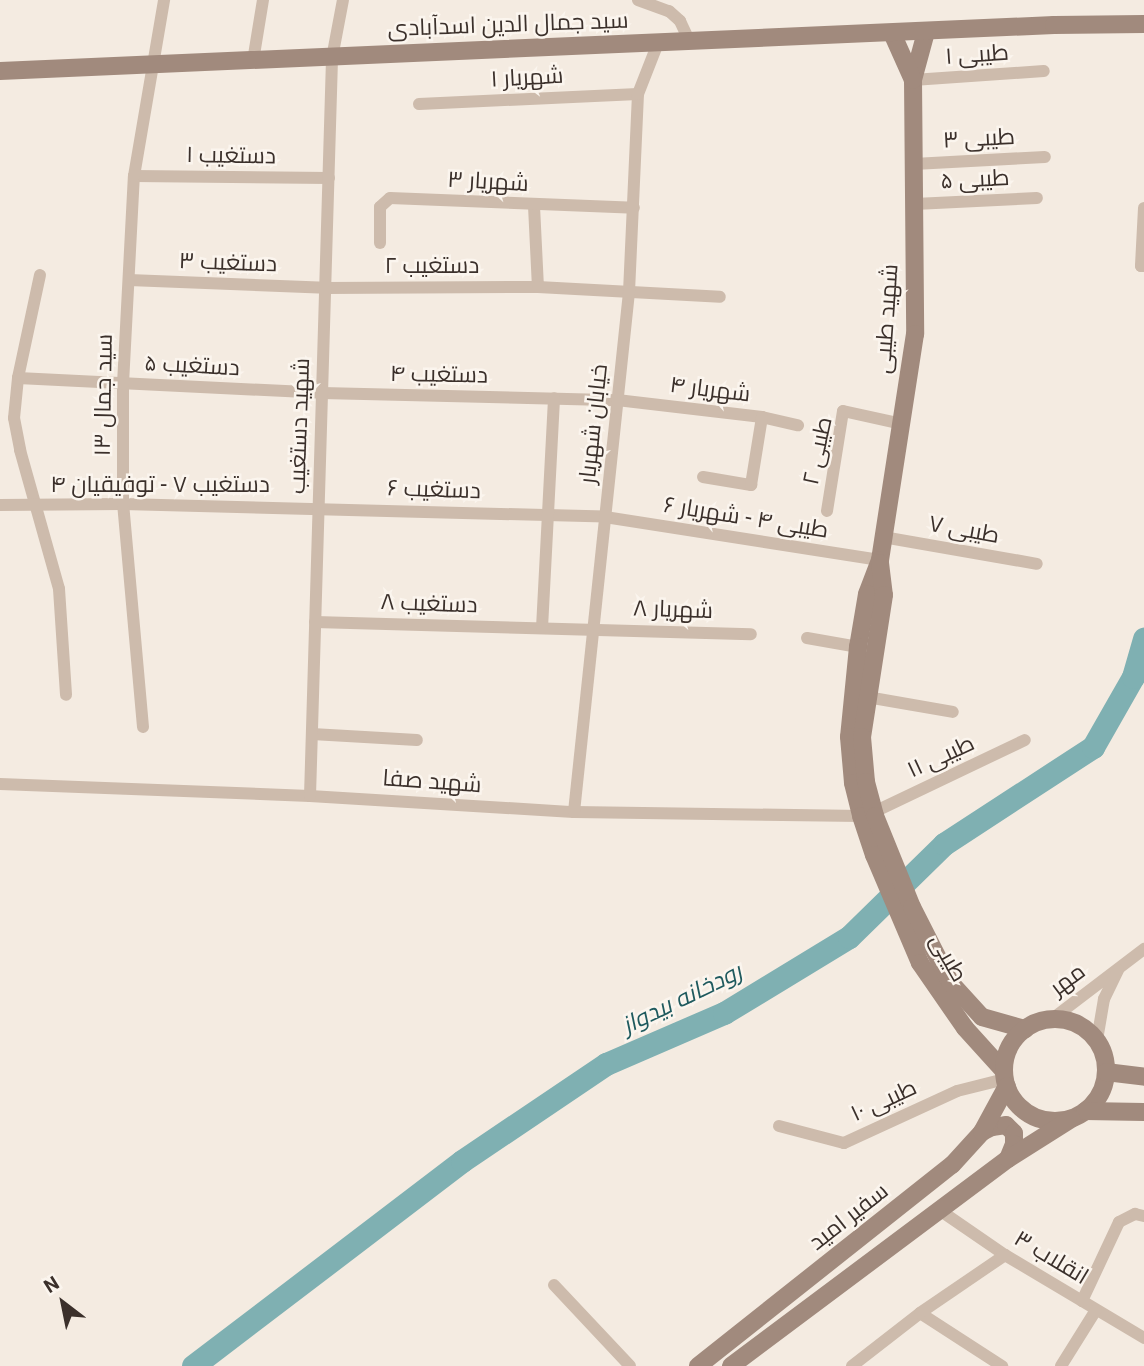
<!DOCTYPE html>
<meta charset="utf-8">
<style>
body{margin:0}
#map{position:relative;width:1144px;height:1366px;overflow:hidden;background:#f4ebe1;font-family:Roboto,Cairo,sans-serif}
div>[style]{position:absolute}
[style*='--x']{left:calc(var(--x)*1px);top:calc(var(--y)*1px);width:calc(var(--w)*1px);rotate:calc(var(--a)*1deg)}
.river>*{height:23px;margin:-11.5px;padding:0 11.5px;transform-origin:11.5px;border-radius:11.5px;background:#7fb0b2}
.street>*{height:12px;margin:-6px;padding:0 6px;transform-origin:6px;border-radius:6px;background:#cdbbac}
.secondary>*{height:18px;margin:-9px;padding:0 9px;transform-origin:9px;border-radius:9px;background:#a18a7d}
.secondary>.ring{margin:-9px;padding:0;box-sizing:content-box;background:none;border:18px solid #a18a7d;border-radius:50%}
span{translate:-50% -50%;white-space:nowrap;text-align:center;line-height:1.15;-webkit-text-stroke:5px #fbf5ee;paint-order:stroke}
.street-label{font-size:23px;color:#3b302b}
.water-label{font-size:24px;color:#1f5a5e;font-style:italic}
.north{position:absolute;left:28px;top:1268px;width:70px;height:70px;-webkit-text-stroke:5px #fbf5ee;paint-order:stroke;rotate:328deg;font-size:19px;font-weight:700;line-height:28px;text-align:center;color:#3b302b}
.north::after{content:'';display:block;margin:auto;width:24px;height:32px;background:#3b302b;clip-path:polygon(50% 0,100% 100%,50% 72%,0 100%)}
</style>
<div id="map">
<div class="river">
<div style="--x:193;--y:1366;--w:338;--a:-37.3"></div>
<div style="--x:462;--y:1161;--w:174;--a:-34"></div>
<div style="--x:606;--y:1064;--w:129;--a:-23.4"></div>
<div style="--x:724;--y:1013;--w:146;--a:-31.3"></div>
<div style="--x:849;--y:937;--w:133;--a:-44.4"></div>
<div style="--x:944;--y:844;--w:178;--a:-33.1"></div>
<div style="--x:1093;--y:747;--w:81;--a:-60.3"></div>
<div style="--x:1133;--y:677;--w:40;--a:-74"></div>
</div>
<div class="street">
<div style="--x:638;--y:0;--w:33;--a:20"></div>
<div style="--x:669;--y:11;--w:15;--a:42"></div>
<div style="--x:680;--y:21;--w:23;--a:65"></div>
<div style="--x:253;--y:61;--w:62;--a:-80.7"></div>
<div style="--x:913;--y:80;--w:131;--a:-3.9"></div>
<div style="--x:419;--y:104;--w:219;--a:-2.6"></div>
<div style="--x:914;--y:164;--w:131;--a:-3.1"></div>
<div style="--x:134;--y:176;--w:195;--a:0.6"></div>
<div style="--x:915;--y:204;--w:122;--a:-2.8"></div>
<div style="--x:534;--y:206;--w:81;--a:87.2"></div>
<div style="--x:1144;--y:208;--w:58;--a:93"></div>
<div style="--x:1141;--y:266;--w:3;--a:0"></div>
<div style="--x:380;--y:243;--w:36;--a:-90"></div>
<div style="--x:380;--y:207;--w:13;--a:-42"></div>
<div style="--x:390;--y:198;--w:244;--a:2.3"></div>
<div style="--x:40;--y:275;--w:105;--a:102.1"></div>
<div style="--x:18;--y:378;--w:40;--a:95.7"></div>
<div style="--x:14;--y:418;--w:33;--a:79"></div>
<div style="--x:20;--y:450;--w:144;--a:74.3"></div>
<div style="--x:59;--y:589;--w:106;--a:86.2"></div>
<div style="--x:129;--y:280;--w:196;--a:2.3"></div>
<div style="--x:325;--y:288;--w:213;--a:-0.3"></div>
<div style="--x:538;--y:287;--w:182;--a:3.1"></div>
<div style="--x:18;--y:378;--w:304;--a:2.8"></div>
<div style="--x:322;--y:393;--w:295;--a:1.4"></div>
<div style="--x:617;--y:400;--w:146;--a:6.7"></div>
<div style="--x:762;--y:417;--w:37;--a:13"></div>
<div style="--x:703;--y:477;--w:49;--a:9.5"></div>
<div style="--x:751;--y:485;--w:69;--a:-80.8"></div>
<div style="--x:0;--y:505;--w:123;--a:-0.5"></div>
<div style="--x:123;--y:504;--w:482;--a:1.5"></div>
<div style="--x:605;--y:517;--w:278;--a:8.9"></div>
<div style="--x:827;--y:511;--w:101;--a:-80.9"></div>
<div style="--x:843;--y:411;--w:60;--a:12.4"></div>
<div style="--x:883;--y:537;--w:156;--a:9.9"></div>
<div style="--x:315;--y:622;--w:436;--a:1.6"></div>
<div style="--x:542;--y:628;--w:230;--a:-87"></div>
<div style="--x:807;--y:638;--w:52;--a:10"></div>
<div style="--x:867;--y:697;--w:87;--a:9.9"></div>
<div style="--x:143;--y:727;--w:224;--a:-95.1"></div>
<div style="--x:123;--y:504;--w:120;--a:-90"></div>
<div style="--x:123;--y:384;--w:208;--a:-87"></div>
<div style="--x:134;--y:176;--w:179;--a:-80.3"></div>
<div style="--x:312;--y:734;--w:105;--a:3.3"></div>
<div style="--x:0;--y:784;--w:310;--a:2.2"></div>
<div style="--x:310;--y:796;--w:264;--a:3.5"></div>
<div style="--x:574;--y:812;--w:287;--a:0.8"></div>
<div style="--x:310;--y:796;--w:738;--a:-88.29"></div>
<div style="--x:332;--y:58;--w:59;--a:-79.3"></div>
<div style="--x:574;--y:812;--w:523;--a:-83.96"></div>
<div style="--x:629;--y:292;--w:198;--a:-87.4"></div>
<div style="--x:638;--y:94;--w:55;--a:-68.6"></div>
<div style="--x:874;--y:812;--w:167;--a:-25.5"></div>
<div style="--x:1039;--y:1022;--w:18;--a:-19"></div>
<div style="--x:1056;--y:1016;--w:111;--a:-37.3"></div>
<div style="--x:1097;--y:1040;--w:42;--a:-80.3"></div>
<div style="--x:1104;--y:999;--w:32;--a:-64"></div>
<div style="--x:779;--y:1126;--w:67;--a:14.7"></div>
<div style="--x:844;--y:1143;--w:124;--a:-24.7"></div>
<div style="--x:957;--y:1091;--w:49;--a:-14"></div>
<div style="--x:938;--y:1209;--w:81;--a:34.5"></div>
<div style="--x:1005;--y:1255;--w:162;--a:30.8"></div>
<div style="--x:554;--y:1285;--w:111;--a:46.8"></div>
<div style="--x:1082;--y:1301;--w:87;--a:-64.9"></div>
<div style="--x:1119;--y:1222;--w:18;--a:-27"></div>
<div style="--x:1135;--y:1214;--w:9;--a:13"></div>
<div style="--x:920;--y:1313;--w:98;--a:32.9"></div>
<div style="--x:852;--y:1366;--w:86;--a:-37.9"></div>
<div style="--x:920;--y:1313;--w:103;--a:-34.3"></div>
<div style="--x:1061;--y:1366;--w:66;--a:-58"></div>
</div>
<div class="secondary">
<div style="--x:926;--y:32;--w:50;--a:105.2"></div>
<div style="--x:913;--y:80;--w:254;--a:89.5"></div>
<div style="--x:915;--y:334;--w:229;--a:98.8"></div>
<div style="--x:880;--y:560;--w:36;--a:111"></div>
<div style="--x:867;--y:594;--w:54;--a:99.6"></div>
<div style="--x:858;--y:647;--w:90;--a:95.7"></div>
<div style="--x:849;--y:737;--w:46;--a:85"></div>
<div style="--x:853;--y:783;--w:34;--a:76"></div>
<div style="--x:861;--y:816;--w:41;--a:71.6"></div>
<div style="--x:874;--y:855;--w:117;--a:66.9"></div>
<div style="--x:920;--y:963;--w:79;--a:55.3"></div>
<div style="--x:965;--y:1028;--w:58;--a:47.8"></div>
<div style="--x:892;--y:33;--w:51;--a:65.9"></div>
<div style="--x:0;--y:71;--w:1055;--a:-2.5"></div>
<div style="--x:1054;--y:25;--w:90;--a:-0.6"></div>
<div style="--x:880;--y:563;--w:32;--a:83"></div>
<div style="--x:884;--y:595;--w:144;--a:98.8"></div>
<div style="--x:862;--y:737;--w:45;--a:84.9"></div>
<div style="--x:866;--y:782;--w:35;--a:75"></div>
<div style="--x:875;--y:816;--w:98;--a:67.9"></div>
<div style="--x:912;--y:907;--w:84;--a:63.1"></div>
<div style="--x:950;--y:982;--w:47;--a:47.6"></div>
<div style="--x:982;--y:1017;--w:45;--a:15.6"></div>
<div class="ring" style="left:1004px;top:1019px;width:84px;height:84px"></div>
<div style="--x:1106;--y:1072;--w:38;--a:7"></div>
<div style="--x:1085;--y:1111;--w:59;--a:1"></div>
<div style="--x:982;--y:1132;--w:11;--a:-27"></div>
<div style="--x:992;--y:1127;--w:14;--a:-8"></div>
<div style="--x:1006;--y:1125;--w:11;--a:45"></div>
<div style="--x:1014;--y:1133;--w:11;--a:90"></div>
<div style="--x:1014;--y:1144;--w:16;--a:112"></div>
<div style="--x:698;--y:1366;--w:324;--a:-38.4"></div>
<div style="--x:952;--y:1165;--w:45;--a:-47.7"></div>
<div style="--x:982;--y:1132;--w:52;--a:-61.5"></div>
<div style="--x:731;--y:1366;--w:346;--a:-36.8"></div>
<div style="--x:1008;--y:1159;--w:75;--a:-32.4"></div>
</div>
<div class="street-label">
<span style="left:508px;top:25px;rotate:-2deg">سید جمال الدین اسدآبادی</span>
<span style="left:977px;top:55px;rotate:-4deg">طیبی ۱</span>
<span style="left:527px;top:78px;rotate:-3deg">شهریار ۱</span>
<span style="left:979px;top:139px;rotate:-3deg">طیبی ۳</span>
<span style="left:231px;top:156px;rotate:1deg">دستغیب ۱</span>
<span style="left:975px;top:180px;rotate:-3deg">طیبی ۵</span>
<span style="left:488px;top:182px;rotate:3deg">شهریار ۳</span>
<span style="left:228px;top:263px;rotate:2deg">دستغیب ۳</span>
<span style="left:432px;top:266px">دستغیب ۲</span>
<span style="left:887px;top:319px;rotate:-86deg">شهید طیبی</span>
<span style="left:192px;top:366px;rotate:3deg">دستغیب ۵</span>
<span style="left:439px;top:375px;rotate:1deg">دستغیب ۴</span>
<span style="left:710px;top:390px;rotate:7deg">شهریار ۴</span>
<span style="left:104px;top:395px;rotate:-89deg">سید جمال ۱۳</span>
<span style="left:594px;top:424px;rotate:-84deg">خیابان شهریار</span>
<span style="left:300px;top:426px;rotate:-88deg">شهید دستغیب</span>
<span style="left:818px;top:451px;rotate:-78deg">طیبی ۲</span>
<span style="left:160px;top:485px">دستغیب ۷ - توفیقیان ۴</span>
<span style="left:434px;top:490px;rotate:2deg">دستغیب ۶</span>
<span style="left:746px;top:518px;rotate:9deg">طیبی ۴ - شهریار ۶</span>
<span style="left:964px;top:530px;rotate:10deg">طیبی ۷</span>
<span style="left:429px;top:604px;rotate:2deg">دستغیب ۸</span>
<span style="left:673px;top:610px;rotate:2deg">شهریار ۸</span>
<span style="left:941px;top:757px;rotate:-25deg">طیبی ۱۱</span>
<span style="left:432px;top:782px;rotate:4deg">شهید صفا</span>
<span style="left:948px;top:958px;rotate:60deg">طیبی</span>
<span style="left:1068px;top:980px;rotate:-37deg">مهر</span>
<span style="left:884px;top:1101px;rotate:-25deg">طیبی ۱۰</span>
<span style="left:849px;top:1217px;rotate:-38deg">سفیر امید</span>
<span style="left:1051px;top:1258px;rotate:31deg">انقلاب ۳</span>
</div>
<div class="water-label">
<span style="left:682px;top:999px;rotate:-26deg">رودخانه بیدواز</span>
</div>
<div class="north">N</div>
</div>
